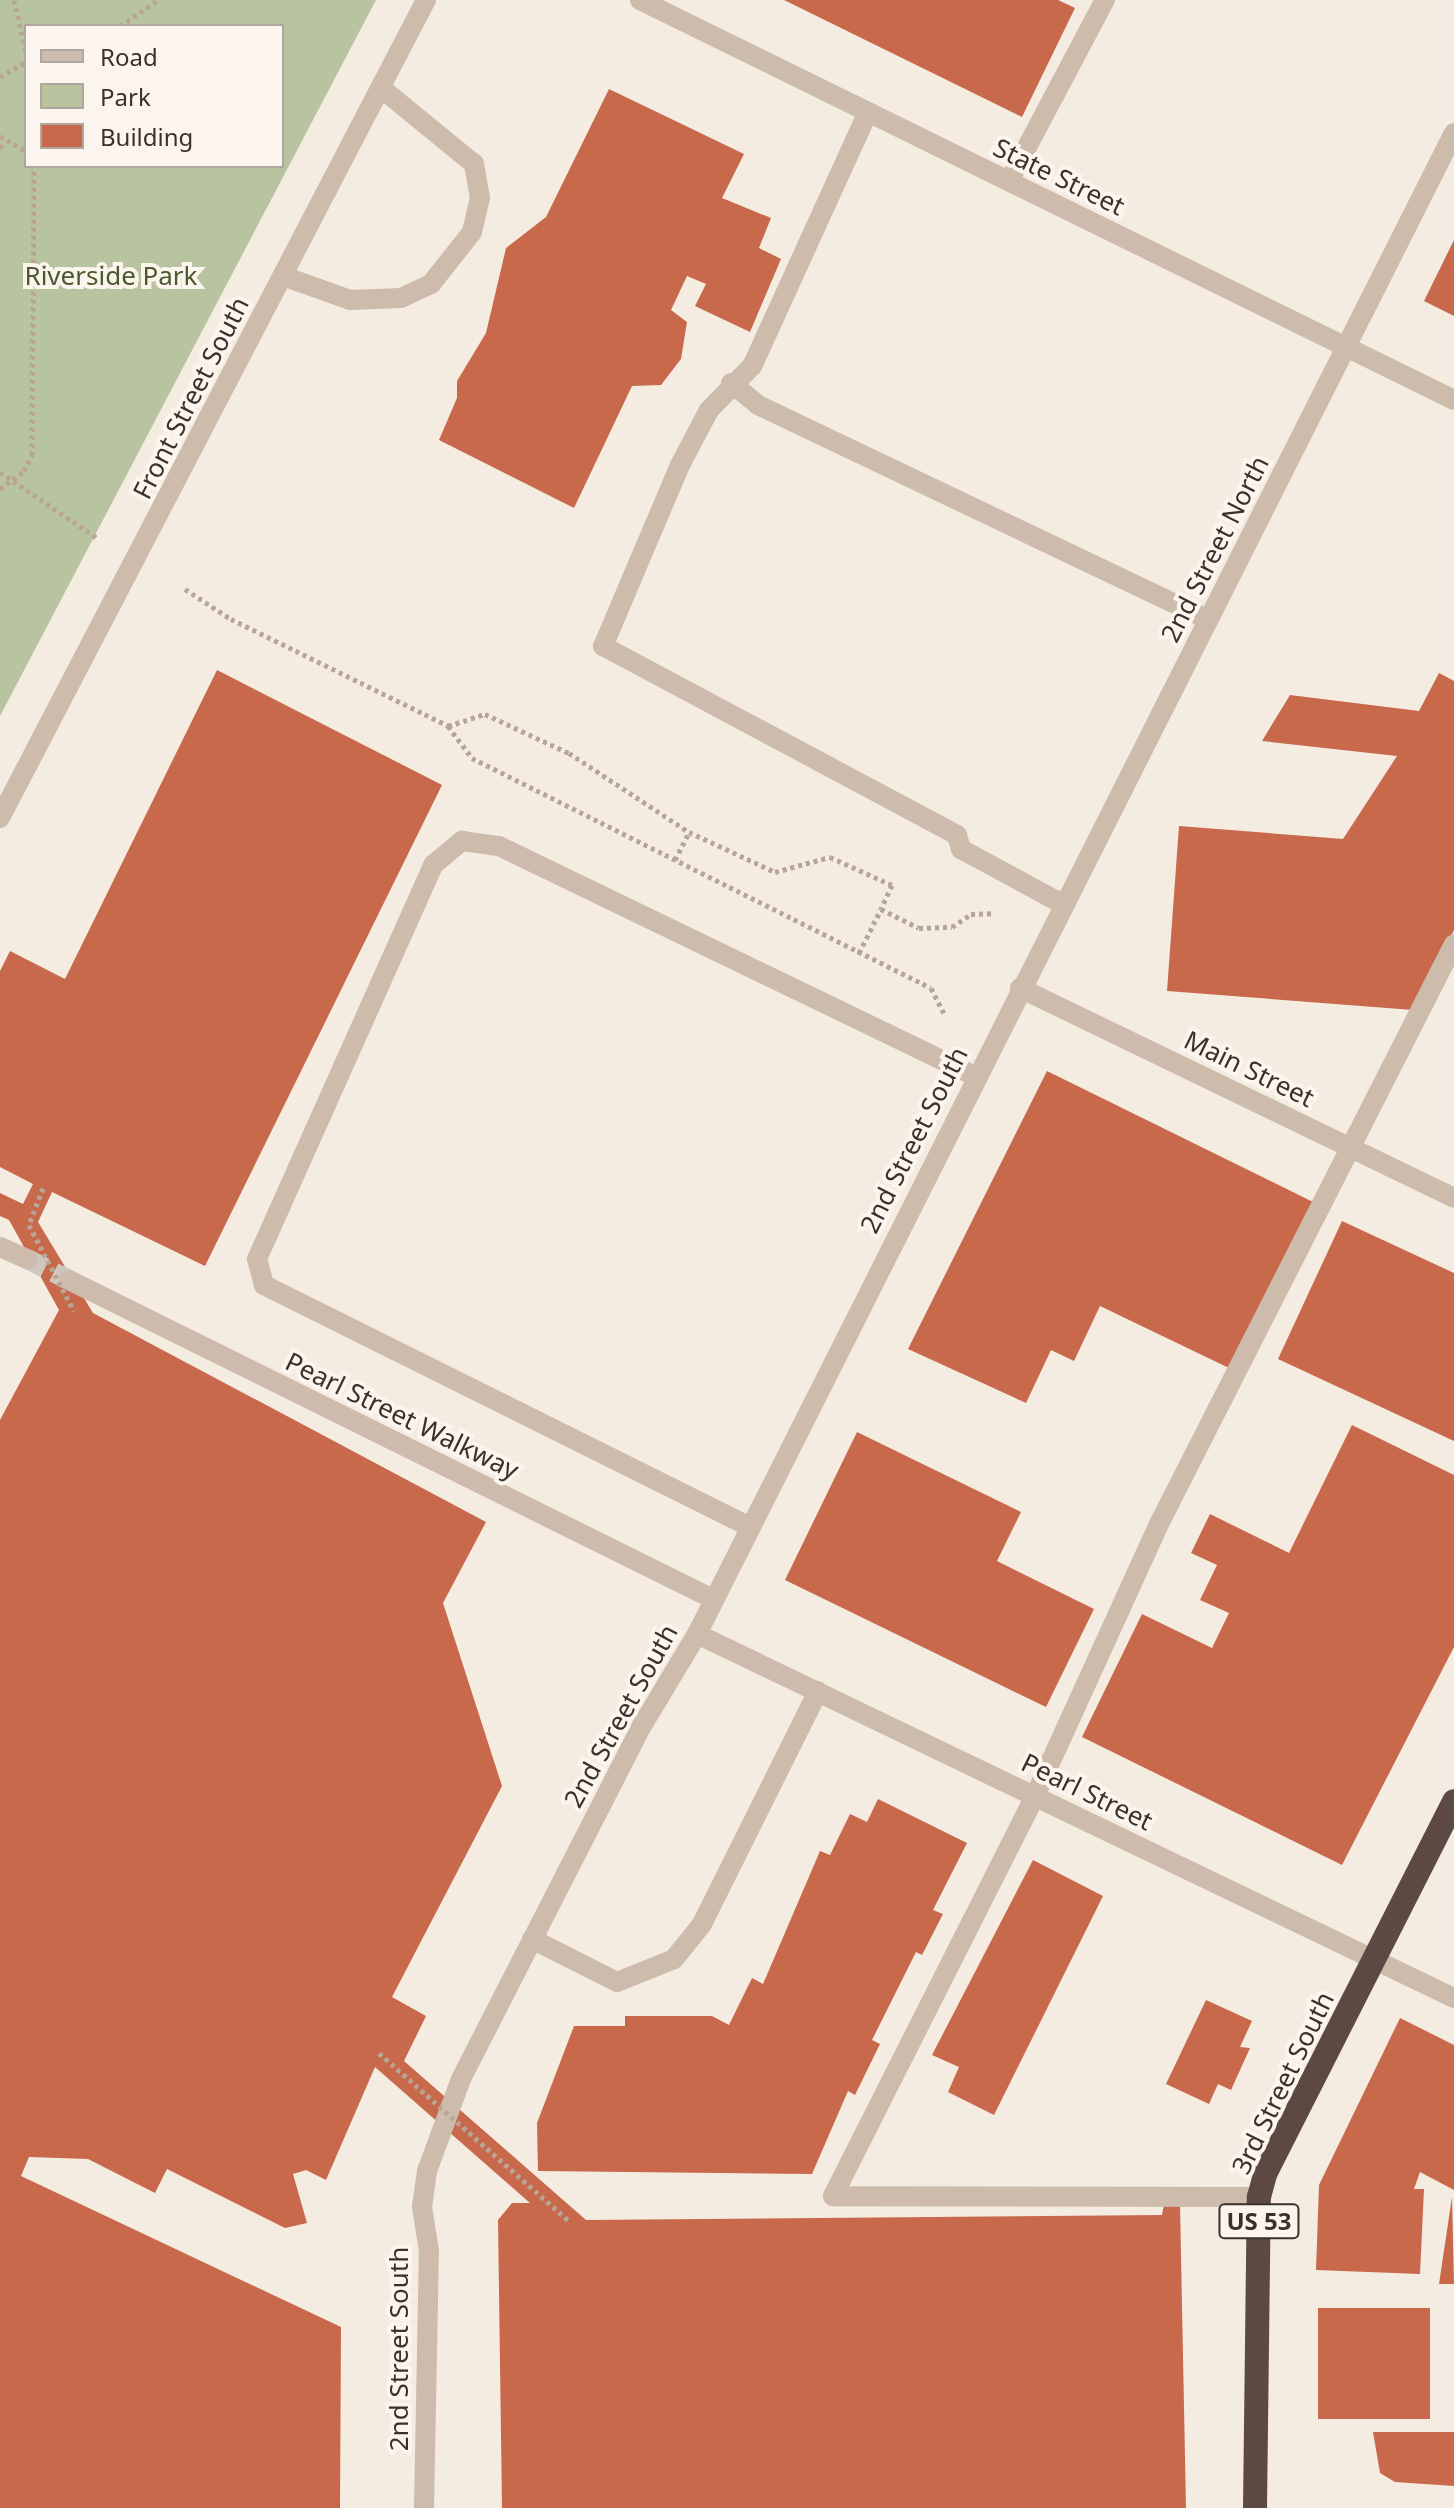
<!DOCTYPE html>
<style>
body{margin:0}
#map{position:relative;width:1454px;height:2508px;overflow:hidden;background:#f4ebe1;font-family:"Noto Sans",sans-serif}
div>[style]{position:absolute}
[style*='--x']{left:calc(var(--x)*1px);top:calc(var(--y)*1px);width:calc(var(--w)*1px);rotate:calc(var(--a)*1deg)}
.green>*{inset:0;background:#b8c4a0}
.building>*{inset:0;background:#c8694b;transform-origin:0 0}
.minor-tunnel>*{height:20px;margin-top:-10px;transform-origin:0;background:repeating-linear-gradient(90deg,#cfc6bd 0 20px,transparent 0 30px)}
.path>*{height:5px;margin-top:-2.5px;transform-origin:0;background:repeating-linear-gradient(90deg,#b9a596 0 4px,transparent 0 8px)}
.minor>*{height:20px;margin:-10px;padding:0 10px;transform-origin:10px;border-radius:10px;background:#cdbbac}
.highway>*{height:24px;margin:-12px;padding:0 12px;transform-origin:12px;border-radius:12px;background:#5c4a42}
.path-bridge>*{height:5px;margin-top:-2.5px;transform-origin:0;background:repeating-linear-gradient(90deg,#b9a596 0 4px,transparent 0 8px)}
span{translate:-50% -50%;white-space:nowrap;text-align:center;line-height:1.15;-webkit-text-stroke:8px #fbf5ee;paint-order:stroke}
.shield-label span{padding:2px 6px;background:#fbf5ee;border:2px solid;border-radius:6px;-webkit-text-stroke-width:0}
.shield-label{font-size:24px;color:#3b302b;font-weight:700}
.street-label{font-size:26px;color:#3b302b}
.park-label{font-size:26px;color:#4a5a2e}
.legend{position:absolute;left:24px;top:24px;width:260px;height:144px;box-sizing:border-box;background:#fbf5ee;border:2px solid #aea6a0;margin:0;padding:10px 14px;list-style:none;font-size:24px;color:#3b302b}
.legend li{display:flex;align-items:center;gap:16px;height:40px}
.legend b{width:40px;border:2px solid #aea6a0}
</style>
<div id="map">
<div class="green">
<div style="clip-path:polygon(evenodd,0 0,376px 0,0 716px,0 0,26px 26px,282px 26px,282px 166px,26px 166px,26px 26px)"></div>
</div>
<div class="building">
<div style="clip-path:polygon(784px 0,1058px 0,1075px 8px,1022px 117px)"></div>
<div style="clip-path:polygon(609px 89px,744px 154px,722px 198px,771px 218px,759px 248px,781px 259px,750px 332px,695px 306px,706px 284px,687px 276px,671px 310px,687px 322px,681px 359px,661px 385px,632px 386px,574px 508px,439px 440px,457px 398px,457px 381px,486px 333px,506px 248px,546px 217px)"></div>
<div style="clip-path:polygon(1454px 240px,1454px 316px,1424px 301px)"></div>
<div style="clip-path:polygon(217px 670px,442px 785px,205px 1266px,52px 1192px,38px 1222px,93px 1313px,486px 1522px,443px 1603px,502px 1786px,392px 1997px,426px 2016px,404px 2061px,586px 2220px,1162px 2215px,1164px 2204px,1180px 2204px,1186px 2508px,502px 2508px,498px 2220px,512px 2203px,530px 2203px,375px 2067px,326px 2180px,306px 2170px,293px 2174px,307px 2223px,285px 2228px,167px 2169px,155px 2193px,88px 2159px,29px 2157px,21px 2176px,341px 2327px,340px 2508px,0 2508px,0 1420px,59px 1310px,9px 1220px,0 1216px,0 1193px,23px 1204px,33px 1184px,0 1167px,0 971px,10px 951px,65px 979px)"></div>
<div style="clip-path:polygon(1439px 673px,1454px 681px,1454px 930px,1413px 1010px,1167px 991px,1179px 826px,1343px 839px,1397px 756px,1262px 741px,1290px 695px,1419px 711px)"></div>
<div style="clip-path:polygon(1047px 1071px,1313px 1202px,1231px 1369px,1100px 1306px,1074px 1361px,1051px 1350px,1026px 1403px,908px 1349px)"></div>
<div style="clip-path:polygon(1342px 1221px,1454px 1273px,1454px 1441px,1278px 1359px)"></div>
<div style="clip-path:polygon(1352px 1425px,1454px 1475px,1454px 1647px,1342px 1865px,1082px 1737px,1142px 1614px,1212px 1648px,1229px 1613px,1200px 1600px,1217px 1565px,1191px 1553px,1210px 1514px,1289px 1553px)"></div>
<div style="clip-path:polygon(857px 1432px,1021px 1512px,997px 1561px,1094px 1609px,1046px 1707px,785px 1580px)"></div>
<div style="clip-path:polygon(878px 1799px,967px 1843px,933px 1910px,943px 1914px,922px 1955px,916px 1952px,872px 2040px,880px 2044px,855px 2095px,848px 2091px,812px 2174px,538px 2171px,537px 2123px,574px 2026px,625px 2026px,625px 2016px,712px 2016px,729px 2025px,752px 1978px,763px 1984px,820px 1851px,830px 1855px,850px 1814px,867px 1822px)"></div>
<div style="clip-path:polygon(1033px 1860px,1103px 1896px,994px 2115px,948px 2092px,959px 2067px,932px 2055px)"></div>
<div style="clip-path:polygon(1206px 2000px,1252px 2021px,1240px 2047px,1250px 2048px,1231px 2090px,1218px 2084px,1209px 2104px,1166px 2084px)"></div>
<div style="clip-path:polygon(1400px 2018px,1454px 2045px,1454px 2190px,1420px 2172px,1414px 2189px,1424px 2189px,1420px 2274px,1316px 2270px,1319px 2185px)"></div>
<div style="clip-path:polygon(1452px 2197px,1454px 2284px,1439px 2284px)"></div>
<div style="left:1318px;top:2308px;width:112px;height:111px"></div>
<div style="clip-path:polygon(1373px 2432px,1454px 2432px,1454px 2486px,1395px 2482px,1380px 2473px)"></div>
</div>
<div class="minor-tunnel">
<div style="--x:27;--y:1259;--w:47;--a:26.6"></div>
</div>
<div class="path">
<div style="--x:14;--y:0;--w:54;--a:77.2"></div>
<div style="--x:120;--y:26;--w:46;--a:-34.4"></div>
<div style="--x:0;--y:77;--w:30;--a:-30"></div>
<div style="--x:0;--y:136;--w:30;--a:30"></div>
<div style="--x:0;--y:148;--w:8;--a:-50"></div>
<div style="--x:0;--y:472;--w:117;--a:34.2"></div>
<div style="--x:0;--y:489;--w:30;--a:-37"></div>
<div style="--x:24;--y:471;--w:18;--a:-63"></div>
<div style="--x:32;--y:455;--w:289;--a:-89.6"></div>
<div style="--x:185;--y:589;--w:55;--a:33.1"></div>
<div style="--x:231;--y:619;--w:242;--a:26.2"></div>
<div style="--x:448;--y:726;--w:40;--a:53"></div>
<div style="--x:472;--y:758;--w:513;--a:26.61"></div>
<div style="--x:931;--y:988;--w:28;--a:63"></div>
<div style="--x:448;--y:726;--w:39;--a:-18"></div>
<div style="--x:485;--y:714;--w:93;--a:24.9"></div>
<div style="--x:569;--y:753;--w:144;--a:33.4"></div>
<div style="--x:689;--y:832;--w:95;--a:24.9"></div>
<div style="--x:775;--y:872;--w:57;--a:-15.3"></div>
<div style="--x:830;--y:857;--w:68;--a:24.3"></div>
<div style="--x:892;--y:885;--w:26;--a:115"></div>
<div style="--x:881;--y:909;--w:42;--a:26.6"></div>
<div style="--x:919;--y:928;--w:33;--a:-2"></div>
<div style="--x:952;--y:927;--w:23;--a:-34"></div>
<div style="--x:971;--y:914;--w:23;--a:-2"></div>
<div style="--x:675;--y:860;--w:31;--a:-63"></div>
<div style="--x:859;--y:953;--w:49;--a:-63.4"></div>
</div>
<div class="minor">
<div style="--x:640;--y:0;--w:907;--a:26.17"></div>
<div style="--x:868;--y:112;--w:279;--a:114.5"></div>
<div style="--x:752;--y:366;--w:62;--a:134.3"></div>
<div style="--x:709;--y:410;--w:62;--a:117.8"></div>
<div style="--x:680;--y:465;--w:197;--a:113"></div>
<div style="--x:603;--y:646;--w:401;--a:28.1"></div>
<div style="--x:957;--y:835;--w:15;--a:74"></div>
<div style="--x:961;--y:849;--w:117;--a:28.5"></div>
<div style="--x:1009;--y:181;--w:205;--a:-62.1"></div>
<div style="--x:283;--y:276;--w:71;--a:19.7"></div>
<div style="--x:350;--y:300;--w:51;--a:-2.2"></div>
<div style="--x:401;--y:298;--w:33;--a:-25"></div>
<div style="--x:431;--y:284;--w:66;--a:-51.7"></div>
<div style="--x:472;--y:232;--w:35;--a:-77"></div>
<div style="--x:480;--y:198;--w:35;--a:-100"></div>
<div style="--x:474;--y:164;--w:120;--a:-140.7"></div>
<div style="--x:731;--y:383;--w:35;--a:39"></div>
<div style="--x:758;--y:405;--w:499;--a:25.5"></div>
<div style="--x:0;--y:818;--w:922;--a:-62.49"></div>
<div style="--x:1020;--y:988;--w:482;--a:25.8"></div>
<div style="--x:0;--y:1247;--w:30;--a:24"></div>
<div style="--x:69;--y:1280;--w:719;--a:26.35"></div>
<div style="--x:750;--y:1527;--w:543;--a:-153.53"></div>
<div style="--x:264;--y:1285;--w:27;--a:-105"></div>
<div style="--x:257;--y:1259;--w:432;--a:-65.9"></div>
<div style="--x:433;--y:865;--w:38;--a:-40"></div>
<div style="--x:462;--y:841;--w:37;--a:8"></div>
<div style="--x:499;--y:846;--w:529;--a:25.79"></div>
<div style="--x:697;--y:1634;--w:840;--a:25.68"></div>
<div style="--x:532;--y:1939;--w:95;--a:26.8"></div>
<div style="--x:617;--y:1982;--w:61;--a:-22"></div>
<div style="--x:674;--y:1959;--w:45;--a:-51.3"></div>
<div style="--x:702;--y:1924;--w:260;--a:-63.5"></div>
<div style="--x:1259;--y:2197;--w:426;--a:-179.9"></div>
<div style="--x:833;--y:2196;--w:448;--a:-63.2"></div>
<div style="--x:1035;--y:1796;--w:303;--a:-65.5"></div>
<div style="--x:1161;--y:1520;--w:646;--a:-63.04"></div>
<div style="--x:424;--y:2508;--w:257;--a:-88.9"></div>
<div style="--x:429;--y:2251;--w:45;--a:-99"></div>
<div style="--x:422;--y:2207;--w:36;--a:-82"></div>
<div style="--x:427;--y:2171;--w:98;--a:-69.7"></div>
<div style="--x:461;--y:2079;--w:399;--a:-62.9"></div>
<div style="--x:643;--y:1724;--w:105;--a:-59"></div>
<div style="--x:697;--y:1634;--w:1681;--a:-63.24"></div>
</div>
<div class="highway">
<div style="--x:1255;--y:2508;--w:311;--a:-89.3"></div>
<div style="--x:1259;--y:2197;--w:24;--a:-75"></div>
<div style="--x:1265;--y:2174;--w:418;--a:-63.1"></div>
</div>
<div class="path-bridge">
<div style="--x:43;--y:1188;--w:40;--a:111"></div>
<div style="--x:29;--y:1225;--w:97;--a:62.4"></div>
<div style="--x:379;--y:2053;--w:252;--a:41.5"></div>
</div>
<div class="shield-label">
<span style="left:1259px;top:2221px">US 53</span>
</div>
<div class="street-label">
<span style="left:1059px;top:177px;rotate:26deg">State Street</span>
<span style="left:191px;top:398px;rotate:-63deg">Front Street South</span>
<span style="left:1215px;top:549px;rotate:-63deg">2nd Street North</span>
<span style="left:1249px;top:1069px;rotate:26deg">Main Street</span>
<span style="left:914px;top:1140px;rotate:-63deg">2nd Street South</span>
<span style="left:402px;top:1416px;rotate:26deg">Pearl Street Walkway</span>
<span style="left:621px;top:1716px;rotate:-61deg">2nd Street South</span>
<span style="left:1087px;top:1792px;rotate:26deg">Pearl Street</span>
<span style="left:1283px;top:2083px;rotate:-64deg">3rd Street South</span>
<span style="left:399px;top:2349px;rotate:-90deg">2nd Street South</span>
</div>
<div class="park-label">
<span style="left:111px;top:276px">Riverside Park</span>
</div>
<ul class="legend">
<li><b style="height:10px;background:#cdbbac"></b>Road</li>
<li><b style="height:22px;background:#b8c4a0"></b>Park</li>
<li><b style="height:22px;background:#c8694b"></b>Building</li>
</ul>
</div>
